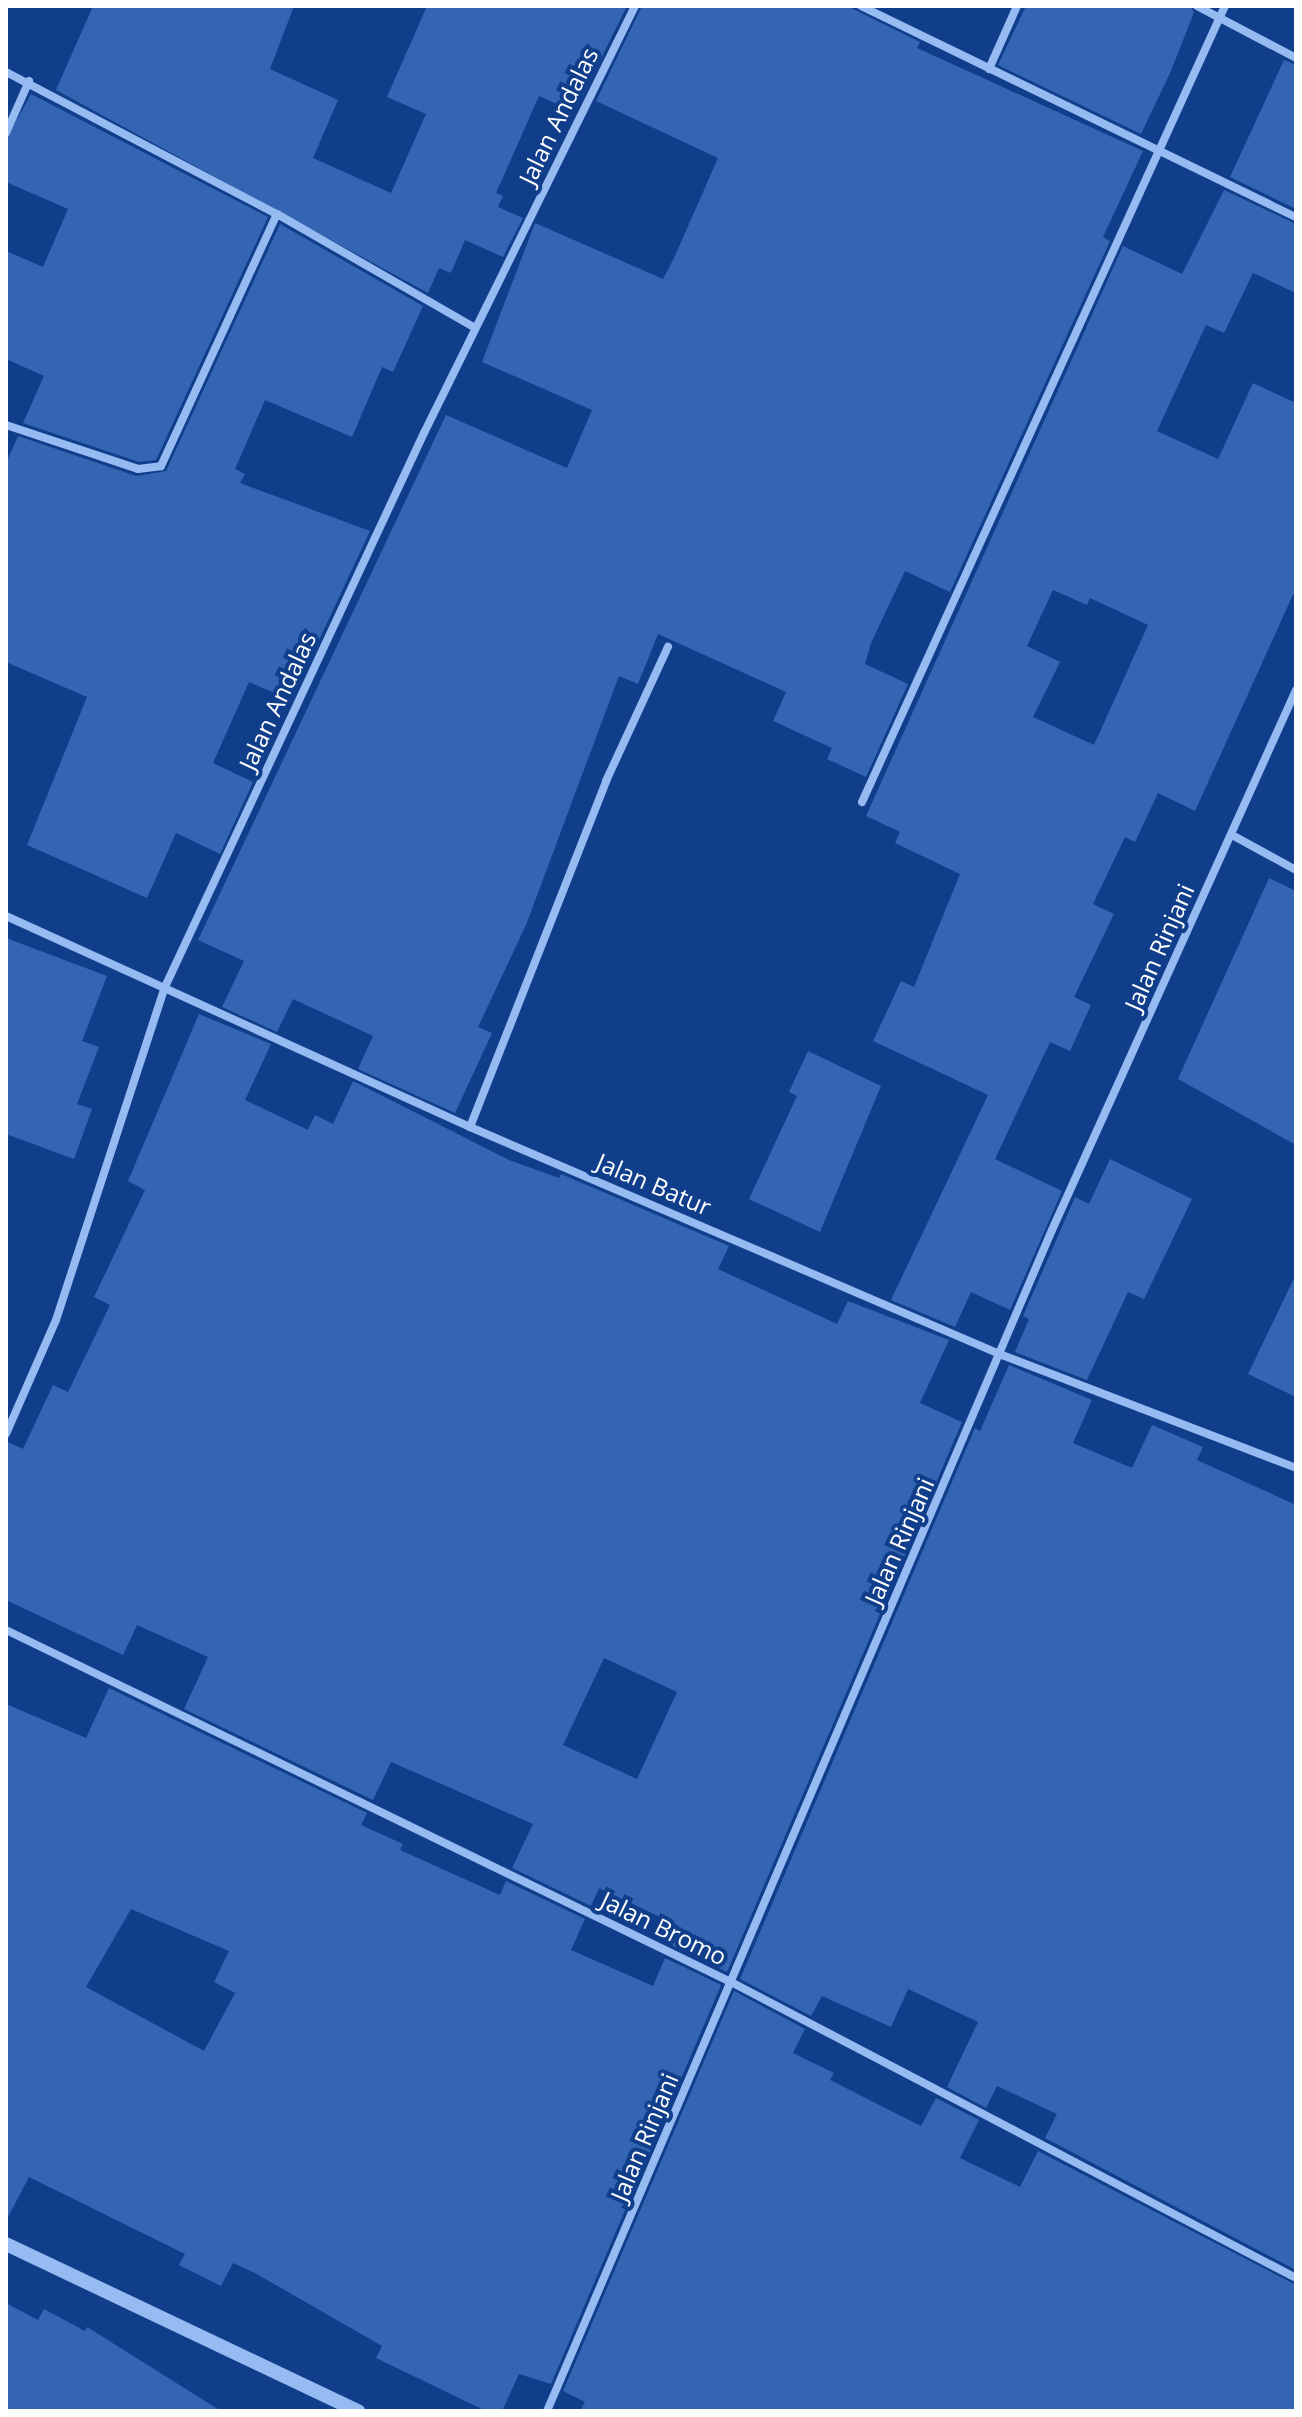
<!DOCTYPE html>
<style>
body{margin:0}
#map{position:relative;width:1302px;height:2417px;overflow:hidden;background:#103e8b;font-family:"Open Sans",sans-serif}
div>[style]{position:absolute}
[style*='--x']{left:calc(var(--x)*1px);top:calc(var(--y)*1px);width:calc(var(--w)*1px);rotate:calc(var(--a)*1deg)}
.building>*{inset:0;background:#3465b2}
.minor>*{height:8px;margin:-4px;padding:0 4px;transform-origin:4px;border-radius:4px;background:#96baf2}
.tertiary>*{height:14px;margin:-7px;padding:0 7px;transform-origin:7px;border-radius:7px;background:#96baf2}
span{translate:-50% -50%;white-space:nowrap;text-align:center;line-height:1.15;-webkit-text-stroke:8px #103e8b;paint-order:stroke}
.street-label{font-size:24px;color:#fff}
.frame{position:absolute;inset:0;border:8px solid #fff;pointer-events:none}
</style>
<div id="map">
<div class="building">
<div style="clip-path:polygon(93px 6px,294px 6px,270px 69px,338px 100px,313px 158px,391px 193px,426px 114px,387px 97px,427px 6px,627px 6px,583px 95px,566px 88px,559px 105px,539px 96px,496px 193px,503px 196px,498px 207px,523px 218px,503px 257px,465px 240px,451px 273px,439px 268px,428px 293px,56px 90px)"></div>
<div style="clip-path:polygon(642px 6px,847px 6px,920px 42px,917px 48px,1143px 151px,1103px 237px,1110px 241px,950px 592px,905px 571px,871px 643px,865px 664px,908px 684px,866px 777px,827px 759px,832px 748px,773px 721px,786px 692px,658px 634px,638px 684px,619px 676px,526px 925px,478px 1027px,492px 1033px,455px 1113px,358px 1069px,373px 1036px,293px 999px,277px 1032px,222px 1007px,244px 961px,198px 940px,446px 415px,567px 468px,592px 410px,482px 362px,535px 223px,663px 279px,674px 258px,718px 158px,596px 101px)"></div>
<div style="clip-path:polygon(1026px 6px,1190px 6px,1194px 12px,1171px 71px,1141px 134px,998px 65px)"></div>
<div style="clip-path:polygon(1284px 60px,1296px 65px,1296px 209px,1230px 177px)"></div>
<div style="clip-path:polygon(31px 94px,268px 217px,156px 460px,139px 462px,23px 423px,44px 376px,6px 359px,6px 251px,43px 267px,68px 209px,6px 182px,6px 140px)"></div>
<div style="clip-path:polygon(evenodd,1224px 190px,1296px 224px,1296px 293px,1253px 273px,1224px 333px,1206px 325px,1157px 431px,1218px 459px,1253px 383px,1296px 403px,1296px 588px,1195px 811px,1158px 793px,1135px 842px,1125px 837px,1093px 904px,1114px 914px,1074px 997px,1091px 1005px,1070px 1051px,1050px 1042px,995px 1159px,1062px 1191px,1010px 1310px,971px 1292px,955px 1327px,891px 1300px,988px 1095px,873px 1041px,901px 981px,914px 987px,960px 874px,895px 843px,900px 832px,866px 816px,1123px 246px,1182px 274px,1224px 190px,1053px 590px,1087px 605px,1090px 598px,1148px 625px,1094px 745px,1033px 717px,1060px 662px,1027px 646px,1053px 590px)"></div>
<div style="clip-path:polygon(280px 224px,423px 306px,393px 372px,382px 367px,352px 437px,265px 400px,235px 469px,245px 474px,240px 483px,370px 531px,291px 700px,249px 682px,213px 763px,253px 782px,220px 854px,176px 833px,147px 898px,27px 845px,87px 697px,6px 662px,6px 463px,18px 436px,136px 476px,166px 471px)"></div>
<div style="clip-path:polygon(1269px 878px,1296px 891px,1296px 1145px,1178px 1079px)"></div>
<div style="clip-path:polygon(6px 938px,107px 976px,82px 1041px,99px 1047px,77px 1104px,92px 1109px,74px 1159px,6px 1134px)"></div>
<div style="clip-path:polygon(evenodd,199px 1014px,271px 1044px,245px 1100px,308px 1130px,315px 1115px,333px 1124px,353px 1081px,509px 1160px,559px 1178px,561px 1174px,729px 1246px,718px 1269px,837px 1324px,848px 1301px,949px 1340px,920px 1403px,962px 1422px,727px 1972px,671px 1945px,679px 1926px,599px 1888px,591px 1906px,512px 1868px,533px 1824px,391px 1762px,373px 1800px,184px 1709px,208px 1657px,137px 1625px,123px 1655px,6px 1600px,6px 1441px,23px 1449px,53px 1385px,68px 1392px,110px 1305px,94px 1297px,145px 1190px,128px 1181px,199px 1014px,604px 1658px,677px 1692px,637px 1779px,563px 1745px,604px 1658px)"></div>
<div style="clip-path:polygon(808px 1051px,881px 1086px,820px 1232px,749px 1199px,797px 1096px,789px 1092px)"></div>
<div style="clip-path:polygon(1110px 1159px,1192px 1199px,1144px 1299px,1128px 1292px,1087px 1380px,1015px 1352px,1029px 1319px,1023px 1316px,1075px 1197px,1089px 1204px)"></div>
<div style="clip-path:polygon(1296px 1274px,1296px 1397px,1248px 1374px)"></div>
<div style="clip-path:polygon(1009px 1365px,1092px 1400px,1073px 1443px,1132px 1468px,1152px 1425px,1203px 1447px,1197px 1460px,1296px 1505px,1296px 2270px,1045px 2138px,1057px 2114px,997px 2086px,986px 2108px,947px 2087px,978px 2022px,908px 1989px,891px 2027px,822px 1996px,811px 2016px,740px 1979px,975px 1428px,980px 1431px)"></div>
<div style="clip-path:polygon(evenodd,109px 1688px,367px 1813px,361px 1825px,403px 1844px,400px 1850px,500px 1895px,506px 1881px,585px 1919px,571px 1950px,653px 1986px,665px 1958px,721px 1985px,551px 2384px,519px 2374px,502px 2411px,486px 2411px,376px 2358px,382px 2346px,255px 2273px,233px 2263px,221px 2286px,179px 2265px,185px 2254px,29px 2177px,6px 2221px,6px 1704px,86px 1738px,109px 1688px,131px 1909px,229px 1951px,214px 1982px,235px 1993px,204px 2051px,86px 1987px,131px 1909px)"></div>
<div style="clip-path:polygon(734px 1991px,805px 2029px,793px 2053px,834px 2073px,830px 2080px,921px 2126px,936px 2098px,979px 2120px,960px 2158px,1020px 2187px,1038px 2151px,1296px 2285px,1296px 2411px,580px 2411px,585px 2402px,563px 2391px)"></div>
<div style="clip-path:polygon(6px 2303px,38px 2320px,44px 2309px,85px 2331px,87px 2327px,221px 2411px,6px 2411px)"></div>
</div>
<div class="minor">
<div style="--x:861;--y:6;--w:483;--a:25.9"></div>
<div style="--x:1197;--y:6;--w:112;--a:27.7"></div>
<div style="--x:989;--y:69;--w:69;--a:-66"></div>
<div style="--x:6;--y:72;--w:306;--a:27.7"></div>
<div style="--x:277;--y:214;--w:228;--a:29.9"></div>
<div style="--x:6;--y:133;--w:57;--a:-66.1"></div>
<div style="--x:6;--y:425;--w:139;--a:18.4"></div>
<div style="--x:138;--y:469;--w:23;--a:-7"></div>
<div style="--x:161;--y:466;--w:277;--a:-65.3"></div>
<div style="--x:862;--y:802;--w:875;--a:-65.49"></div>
<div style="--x:1232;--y:835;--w:73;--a:28.7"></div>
<div style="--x:6;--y:916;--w:510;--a:24.45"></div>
<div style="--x:470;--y:1127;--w:579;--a:23.2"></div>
<div style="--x:1002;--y:1355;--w:315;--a:21"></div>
<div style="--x:470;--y:1127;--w:372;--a:-68.5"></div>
<div style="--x:606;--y:781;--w:148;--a:-65.2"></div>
<div style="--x:6;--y:1434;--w:124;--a:-66.3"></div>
<div style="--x:56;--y:1320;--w:348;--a:-71.9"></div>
<div style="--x:164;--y:989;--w:614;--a:-64.94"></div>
<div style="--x:424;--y:433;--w:476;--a:-63.7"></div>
<div style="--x:6;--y:1630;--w:806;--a:25.9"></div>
<div style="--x:731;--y:1982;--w:638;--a:27.65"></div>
<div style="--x:547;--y:2411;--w:1284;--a:-66.85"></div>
<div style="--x:1052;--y:1230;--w:593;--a:-65.68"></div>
</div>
<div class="tertiary">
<div style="--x:6;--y:2244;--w:390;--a:25.4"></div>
</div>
<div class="street-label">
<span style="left:558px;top:116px;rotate:-64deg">Jalan Andalas</span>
<span style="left:277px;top:701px;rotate:-65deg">Jalan Andalas</span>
<span style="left:1159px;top:947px;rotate:-66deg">Jalan Rinjani</span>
<span style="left:654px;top:1184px;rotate:23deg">Jalan Batur</span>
<span style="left:899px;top:1541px;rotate:-66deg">Jalan Rinjani</span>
<span style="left:664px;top:1928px;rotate:26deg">Jalan Bromo</span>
<span style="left:644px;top:2137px;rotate:-67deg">Jalan Rinjani</span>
</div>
<div class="frame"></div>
</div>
